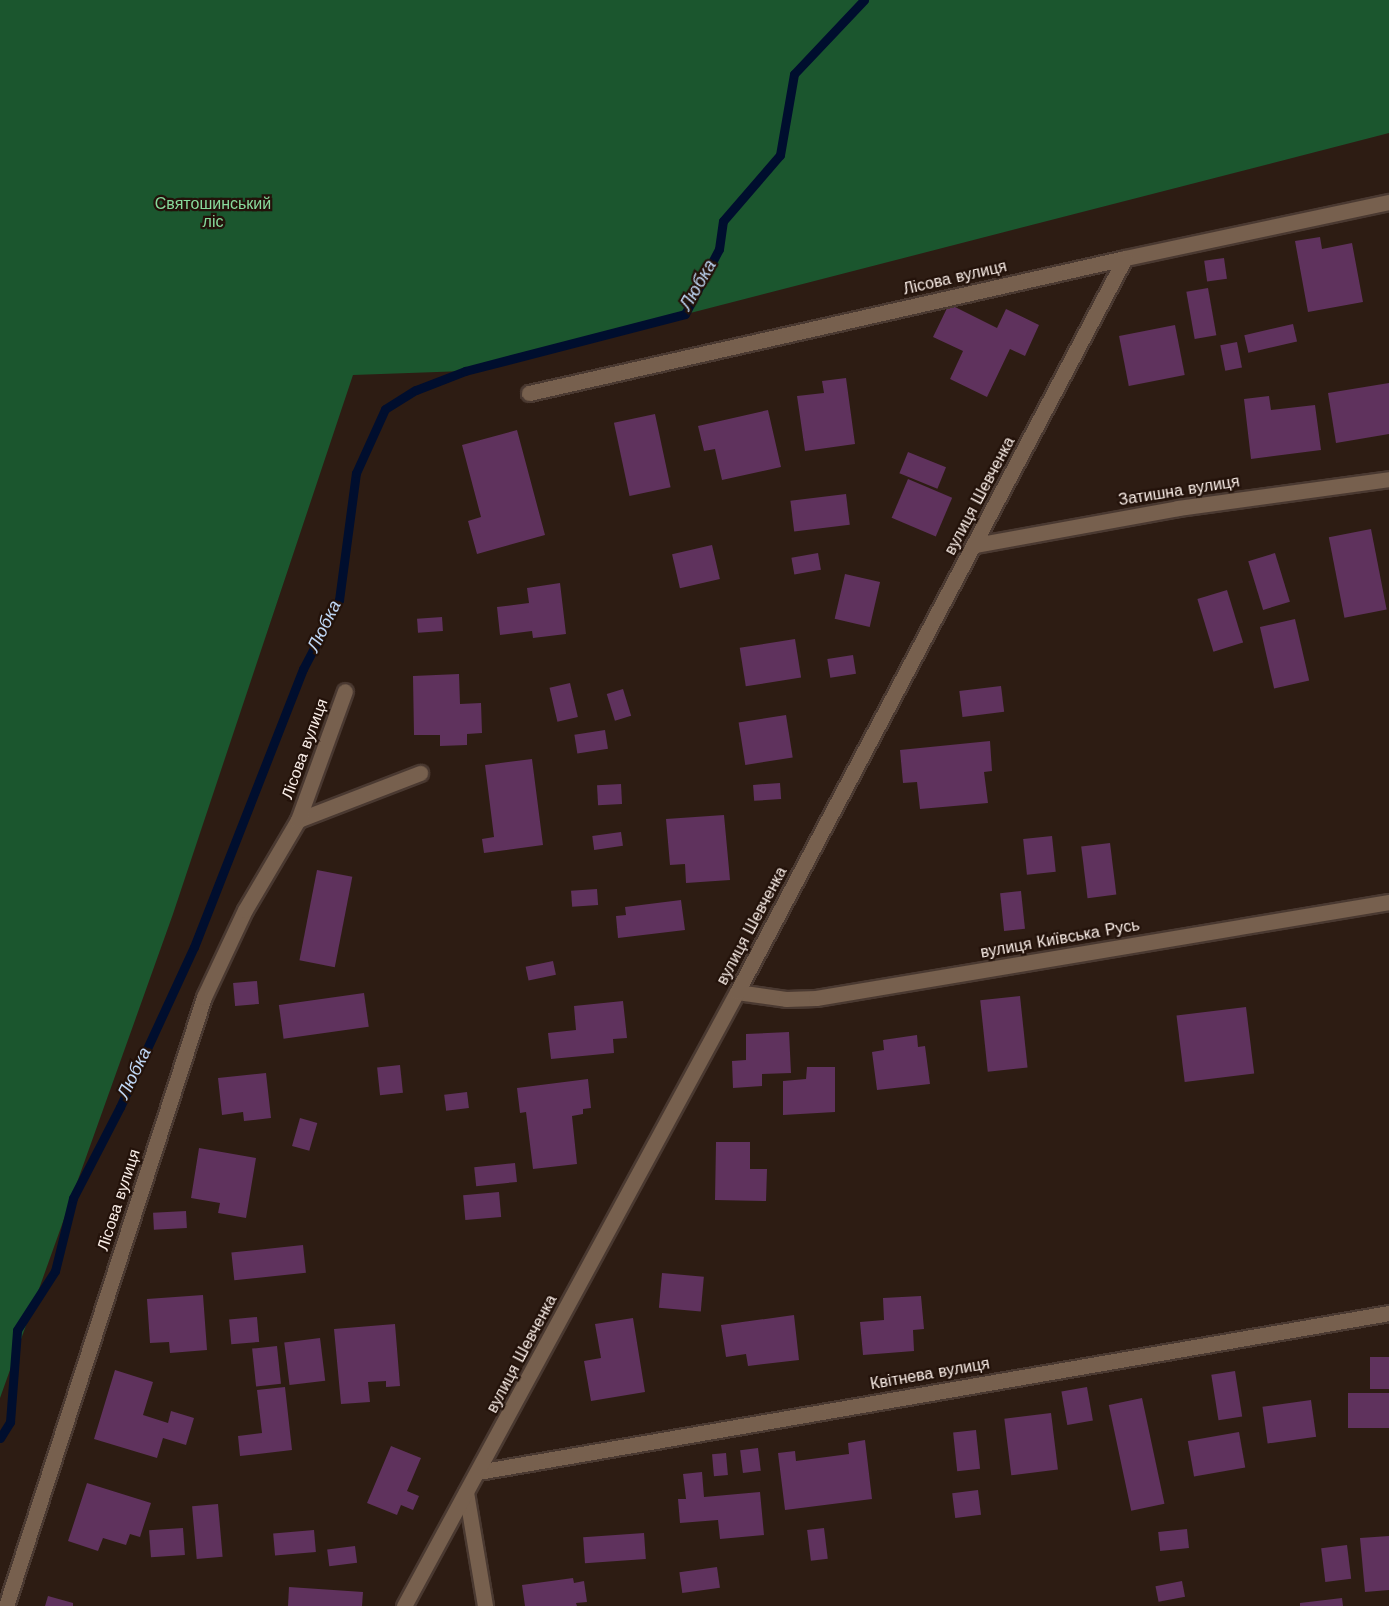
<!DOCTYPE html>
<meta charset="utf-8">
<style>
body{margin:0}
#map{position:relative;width:1389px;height:1606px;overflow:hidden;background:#2d1c13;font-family:"Work Sans",sans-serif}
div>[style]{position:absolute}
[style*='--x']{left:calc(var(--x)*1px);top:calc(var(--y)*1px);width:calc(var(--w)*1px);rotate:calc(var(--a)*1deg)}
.forest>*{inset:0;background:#1b562e}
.stream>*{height:9px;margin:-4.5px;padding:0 4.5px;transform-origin:4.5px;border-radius:4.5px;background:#000e2e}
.building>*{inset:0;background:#5f325d;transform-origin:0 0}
.roads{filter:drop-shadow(2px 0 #4a3931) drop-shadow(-2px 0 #4a3931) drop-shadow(0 2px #4a3931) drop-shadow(0 -2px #4a3931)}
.minor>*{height:15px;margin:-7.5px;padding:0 7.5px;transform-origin:7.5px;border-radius:7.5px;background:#77604e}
span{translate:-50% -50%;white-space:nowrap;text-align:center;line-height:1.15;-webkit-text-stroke:4.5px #23120a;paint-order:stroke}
.park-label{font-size:16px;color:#88db9c}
.street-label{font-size:16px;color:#f9ede7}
.water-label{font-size:18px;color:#bfd6f4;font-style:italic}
</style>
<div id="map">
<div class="forest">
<div style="clip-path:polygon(0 0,1389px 0,1389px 133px,465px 371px,353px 375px,173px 914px,0 1398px)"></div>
</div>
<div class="stream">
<div style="--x:0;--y:1438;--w:19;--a:-58"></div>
<div style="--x:10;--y:1422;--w:92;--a:-85.6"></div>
<div style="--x:17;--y:1330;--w:70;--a:-57.2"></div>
<div style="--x:55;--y:1271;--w:75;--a:-76.1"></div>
<div style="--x:73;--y:1198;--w:102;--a:-62.7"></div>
<div style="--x:120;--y:1107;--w:176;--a:-65.2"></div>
<div style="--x:194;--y:947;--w:299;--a:-68.6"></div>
<div style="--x:303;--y:669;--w:78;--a:-62.4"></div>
<div style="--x:339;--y:600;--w:128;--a:-82.4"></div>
<div style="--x:356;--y:473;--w:70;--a:-65.6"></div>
<div style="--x:385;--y:409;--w:36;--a:-32"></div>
<div style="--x:416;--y:390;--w:53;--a:-21.2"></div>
<div style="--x:465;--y:371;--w:227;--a:-14.5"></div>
<div style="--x:685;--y:314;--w:73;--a:-62.4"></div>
<div style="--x:719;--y:249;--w:28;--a:-82"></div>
<div style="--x:723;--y:221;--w:87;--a:-49.2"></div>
<div style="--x:780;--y:155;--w:82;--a:-80.2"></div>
<div style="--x:794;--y:74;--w:102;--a:-46.6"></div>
</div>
<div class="building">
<div style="clip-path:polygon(1320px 237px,1322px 249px,1352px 243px,1363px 302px,1308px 312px,1295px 241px)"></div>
<div style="left:1224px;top:258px;width:21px;height:20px;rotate:82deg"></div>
<div style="left:1208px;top:288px;width:48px;height:22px;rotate:80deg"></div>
<div style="clip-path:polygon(949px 304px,997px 328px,1006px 309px,1039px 325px,1025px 356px,1010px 349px,987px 397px,950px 379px,963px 351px,933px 337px)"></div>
<div style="left:1293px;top:324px;width:18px;height:50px;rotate:77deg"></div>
<div style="left:1175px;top:325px;width:51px;height:57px;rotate:79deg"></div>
<div style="left:1237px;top:342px;width:26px;height:17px;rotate:79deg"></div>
<div style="clip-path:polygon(846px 378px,855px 444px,805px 451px,797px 396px,824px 393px,822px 381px)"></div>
<div style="clip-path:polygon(1389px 383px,1389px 434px,1336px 443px,1328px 393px)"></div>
<div style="clip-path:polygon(1269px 396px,1271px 410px,1315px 405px,1321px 450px,1251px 459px,1244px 399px)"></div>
<div style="clip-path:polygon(768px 410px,781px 467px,722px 480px,715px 449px,704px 451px,698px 426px)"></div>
<div style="left:655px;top:414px;width:75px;height:42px;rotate:78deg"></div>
<div style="clip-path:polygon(517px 430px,545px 535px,477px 554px,468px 521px,481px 517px,462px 445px)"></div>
<div style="left:908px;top:452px;width:41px;height:23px;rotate:22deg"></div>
<div style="left:908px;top:479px;width:48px;height:42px;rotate:23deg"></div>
<div style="left:846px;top:494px;width:31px;height:56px;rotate:83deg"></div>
<div style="left:1371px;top:529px;width:82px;height:43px;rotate:79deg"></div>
<div style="left:712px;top:545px;width:35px;height:41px;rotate:77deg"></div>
<div style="left:818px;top:553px;width:17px;height:27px;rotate:80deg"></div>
<div style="left:1275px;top:553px;width:51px;height:28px;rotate:73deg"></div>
<div style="left:845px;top:574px;width:36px;height:46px;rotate:13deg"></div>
<div style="clip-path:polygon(560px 583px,566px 634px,533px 638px,532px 631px,500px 635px,497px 607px,529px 603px,527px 588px)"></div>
<div style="left:1227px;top:590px;width:55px;height:31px;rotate:73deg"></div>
<div style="left:442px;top:617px;width:14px;height:25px;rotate:86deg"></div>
<div style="left:1295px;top:619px;width:63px;height:36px;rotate:77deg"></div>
<div style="left:795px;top:639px;width:39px;height:56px;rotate:81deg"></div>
<div style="left:853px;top:655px;width:19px;height:26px;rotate:81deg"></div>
<div style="clip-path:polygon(459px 674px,460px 704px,481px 703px,482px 733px,467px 734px,467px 745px,440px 746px,440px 735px,414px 735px,413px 676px)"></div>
<div style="left:570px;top:683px;width:35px;height:21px;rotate:77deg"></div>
<div style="left:1001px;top:686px;width:26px;height:42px;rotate:83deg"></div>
<div style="left:623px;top:689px;width:28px;height:17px;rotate:73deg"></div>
<div style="left:786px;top:715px;width:43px;height:48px;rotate:81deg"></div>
<div style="left:605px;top:730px;width:19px;height:31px;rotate:81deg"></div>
<div style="clip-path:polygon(990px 741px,992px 771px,984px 772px,988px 803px,920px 809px,917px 782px,903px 783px,900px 750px)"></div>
<div style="clip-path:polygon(532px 759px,543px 845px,484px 853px,482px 839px,494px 837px,485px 765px)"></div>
<div style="left:780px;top:783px;width:16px;height:27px;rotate:86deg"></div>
<div style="left:621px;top:784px;width:20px;height:24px;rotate:87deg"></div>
<div style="clip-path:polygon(724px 815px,730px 880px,686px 883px,685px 864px,670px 865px,666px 819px)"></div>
<div style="left:621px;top:832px;width:14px;height:29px;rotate:82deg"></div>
<div style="left:1052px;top:836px;width:36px;height:29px;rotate:84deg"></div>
<div style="left:1110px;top:843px;width:52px;height:29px;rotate:83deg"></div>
<div style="left:317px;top:870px;width:36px;height:92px;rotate:11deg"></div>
<div style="left:597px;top:889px;width:16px;height:26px;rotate:86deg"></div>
<div style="left:1021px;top:891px;width:38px;height:21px;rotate:84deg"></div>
<div style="clip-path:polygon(681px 900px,685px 930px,618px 938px,616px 916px,626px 915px,625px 907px)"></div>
<div style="left:553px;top:961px;width:14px;height:28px;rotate:78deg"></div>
<div style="left:257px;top:981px;width:23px;height:24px;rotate:85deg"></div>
<div style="left:364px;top:993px;width:34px;height:86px;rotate:82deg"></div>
<div style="left:1020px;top:996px;width:72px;height:40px;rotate:84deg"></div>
<div style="clip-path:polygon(623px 1001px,627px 1038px,613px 1039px,614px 1053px,551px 1059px,548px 1033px,576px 1030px,574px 1006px)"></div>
<div style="left:1246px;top:1007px;width:67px;height:70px;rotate:83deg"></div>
<div style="clip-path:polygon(789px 1032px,791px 1073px,762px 1074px,762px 1086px,733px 1088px,732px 1061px,746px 1060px,746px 1034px)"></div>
<div style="clip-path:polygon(917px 1035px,918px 1047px,925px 1046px,930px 1084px,877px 1090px,872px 1052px,884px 1050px,883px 1040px)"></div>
<div style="left:400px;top:1065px;width:28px;height:23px;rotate:84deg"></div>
<div style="clip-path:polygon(807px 1067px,835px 1067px,835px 1112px,783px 1115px,783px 1081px,806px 1079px)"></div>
<div style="clip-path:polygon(266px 1073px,271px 1118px,244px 1121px,243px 1112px,222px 1115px,218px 1078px)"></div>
<div style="clip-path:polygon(588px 1079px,591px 1108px,583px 1109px,583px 1114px,572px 1116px,577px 1164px,533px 1169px,526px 1112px,520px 1113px,517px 1088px)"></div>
<div style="left:467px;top:1092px;width:16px;height:23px;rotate:83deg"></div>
<div style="left:300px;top:1118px;width:18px;height:29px;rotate:16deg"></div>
<div style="clip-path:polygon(716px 1142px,750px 1142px,750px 1169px,767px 1169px,766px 1201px,715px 1200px)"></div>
<div style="clip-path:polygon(199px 1148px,256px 1158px,246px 1218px,218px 1213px,220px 1203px,191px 1198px)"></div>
<div style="left:515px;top:1163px;width:19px;height:41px;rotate:84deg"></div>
<div style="left:499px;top:1192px;width:25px;height:36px;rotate:85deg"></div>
<div style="left:186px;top:1211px;width:17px;height:33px;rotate:87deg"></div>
<div style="left:303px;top:1245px;width:28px;height:72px;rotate:84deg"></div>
<div style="left:662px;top:1273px;width:42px;height:35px;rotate:5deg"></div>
<div style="clip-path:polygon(203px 1295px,207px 1350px,170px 1353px,169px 1342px,150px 1343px,147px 1299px)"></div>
<div style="clip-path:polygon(921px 1296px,924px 1329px,913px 1330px,914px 1351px,863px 1355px,860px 1322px,884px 1320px,883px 1298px)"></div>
<div style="clip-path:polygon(794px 1315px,799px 1360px,748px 1366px,746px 1354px,726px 1357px,721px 1325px)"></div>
<div style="left:257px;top:1317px;width:25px;height:28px;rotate:85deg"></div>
<div style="clip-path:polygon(633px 1318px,645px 1392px,591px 1401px,584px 1361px,601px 1358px,595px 1324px)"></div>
<div style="clip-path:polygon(395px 1324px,400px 1386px,386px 1387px,386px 1381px,368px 1382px,370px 1402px,341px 1404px,334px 1329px)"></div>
<div style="left:320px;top:1338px;width:43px;height:36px;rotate:83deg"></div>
<div style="left:277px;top:1346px;width:38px;height:25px;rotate:84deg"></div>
<div style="left:1389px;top:1357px;width:32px;height:19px;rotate:90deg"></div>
<div style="clip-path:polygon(115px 1370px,153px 1382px,143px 1415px,168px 1423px,171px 1411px,194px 1418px,186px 1445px,163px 1438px,157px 1458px,94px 1439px)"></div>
<div style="left:1235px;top:1371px;width:46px;height:24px;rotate:81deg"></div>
<div style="clip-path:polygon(285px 1387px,292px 1450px,240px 1456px,238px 1436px,262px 1433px,257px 1390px)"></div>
<div style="left:1087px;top:1387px;width:34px;height:26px;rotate:80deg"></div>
<div style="left:1389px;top:1393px;width:35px;height:41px;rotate:90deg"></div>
<div style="left:1142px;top:1398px;width:108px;height:34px;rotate:78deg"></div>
<div style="left:1311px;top:1400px;width:37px;height:49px;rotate:82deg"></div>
<div style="left:1051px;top:1413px;width:57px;height:47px;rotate:83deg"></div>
<div style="left:976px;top:1430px;width:39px;height:23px;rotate:84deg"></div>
<div style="left:1239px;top:1432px;width:36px;height:52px;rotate:80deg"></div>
<div style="clip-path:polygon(865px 1440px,872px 1499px,785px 1510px,778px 1453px,795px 1451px,796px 1461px,849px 1454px,848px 1443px)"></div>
<div style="clip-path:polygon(391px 1446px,421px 1458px,407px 1491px,419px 1496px,413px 1510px,401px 1505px,397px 1515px,367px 1503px)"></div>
<div style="left:758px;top:1448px;width:23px;height:18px;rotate:83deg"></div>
<div style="left:726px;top:1453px;width:22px;height:14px;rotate:85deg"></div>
<div style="clip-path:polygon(702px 1472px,704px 1497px,760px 1492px,764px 1535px,720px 1539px,718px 1520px,680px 1523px,678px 1499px,686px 1499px,683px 1474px)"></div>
<div style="clip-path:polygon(87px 1483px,151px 1503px,140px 1537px,130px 1534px,126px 1545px,103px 1538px,98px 1551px,68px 1541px)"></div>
<div style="left:978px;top:1490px;width:25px;height:26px;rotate:83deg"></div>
<div style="left:218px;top:1504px;width:53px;height:26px;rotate:85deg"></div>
<div style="left:183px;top:1528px;width:27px;height:34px;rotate:86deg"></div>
<div style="left:824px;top:1528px;width:31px;height:17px;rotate:83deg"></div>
<div style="left:1187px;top:1529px;width:19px;height:29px;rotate:84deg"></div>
<div style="left:314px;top:1530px;width:22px;height:41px;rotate:85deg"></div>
<div style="left:644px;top:1533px;width:26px;height:61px;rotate:86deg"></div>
<div style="clip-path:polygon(1389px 1536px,1389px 1590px,1365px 1592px,1360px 1538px)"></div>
<div style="left:1347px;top:1545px;width:34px;height:26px;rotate:83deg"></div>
<div style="left:355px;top:1546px;width:17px;height:28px;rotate:83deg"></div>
<div style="left:717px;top:1567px;width:21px;height:38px;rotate:82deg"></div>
<div style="clip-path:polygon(573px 1578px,574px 1583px,584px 1581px,587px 1602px,576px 1603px,577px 1606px,525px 1606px,522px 1585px)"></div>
<div style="left:1182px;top:1581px;width:16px;height:27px;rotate:79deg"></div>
<div style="clip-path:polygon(289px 1587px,363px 1592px,362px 1606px,288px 1606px)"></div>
<div style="clip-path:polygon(48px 1596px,73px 1603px,73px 1606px,45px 1606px)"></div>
<div style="clip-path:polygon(1342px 1598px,1343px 1606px,1300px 1606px,1300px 1603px)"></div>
</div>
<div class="roads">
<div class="minor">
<div style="--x:529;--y:393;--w:611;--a:-12.76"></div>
<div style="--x:1125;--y:258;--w:270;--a:-12"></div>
<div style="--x:975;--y:545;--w:206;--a:-10.3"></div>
<div style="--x:1178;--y:508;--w:213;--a:-7.8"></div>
<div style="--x:298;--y:820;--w:131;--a:-21.1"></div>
<div style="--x:737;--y:992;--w:49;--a:8.1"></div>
<div style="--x:786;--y:999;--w:30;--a:-2"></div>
<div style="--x:816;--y:998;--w:581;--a:-9.51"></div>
<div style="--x:478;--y:1472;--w:925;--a:-9.9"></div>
<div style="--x:466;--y:1492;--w:116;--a:80.5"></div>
<div style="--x:6;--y:1606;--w:640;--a:-71.99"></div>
<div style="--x:204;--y:997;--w:96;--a:-64.8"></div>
<div style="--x:245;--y:910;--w:104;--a:-59.5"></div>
<div style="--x:298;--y:820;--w:137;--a:-70"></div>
<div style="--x:404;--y:1606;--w:698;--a:-61.53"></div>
<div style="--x:737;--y:992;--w:830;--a:-62.14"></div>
</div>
</div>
<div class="park-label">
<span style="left:213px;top:213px">Святошинський<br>ліс</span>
</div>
<div class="street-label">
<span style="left:955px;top:278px;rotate:-13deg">Лісова вулиця</span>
<span style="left:1179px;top:491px;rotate:-9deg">Затишна вулиця</span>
<span style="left:980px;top:496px;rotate:-62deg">вулиця Шевченка</span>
<span style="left:305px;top:749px;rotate:-70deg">Лісова вулиця</span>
<span style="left:752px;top:926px;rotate:-62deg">вулиця Шевченка</span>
<span style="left:1060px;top:939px;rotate:-10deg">вулиця Київська Русь</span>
<span style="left:119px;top:1200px;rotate:-72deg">Лісова вулиця</span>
<span style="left:522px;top:1354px;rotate:-62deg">вулиця Шевченка</span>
<span style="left:930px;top:1374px;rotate:-10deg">Квітнева вулиця</span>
</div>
<div class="water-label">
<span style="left:698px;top:285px;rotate:-60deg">Любка</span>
<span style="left:324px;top:626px;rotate:-64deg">Любка</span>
<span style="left:134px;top:1073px;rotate:-64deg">Любка</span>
</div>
</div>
